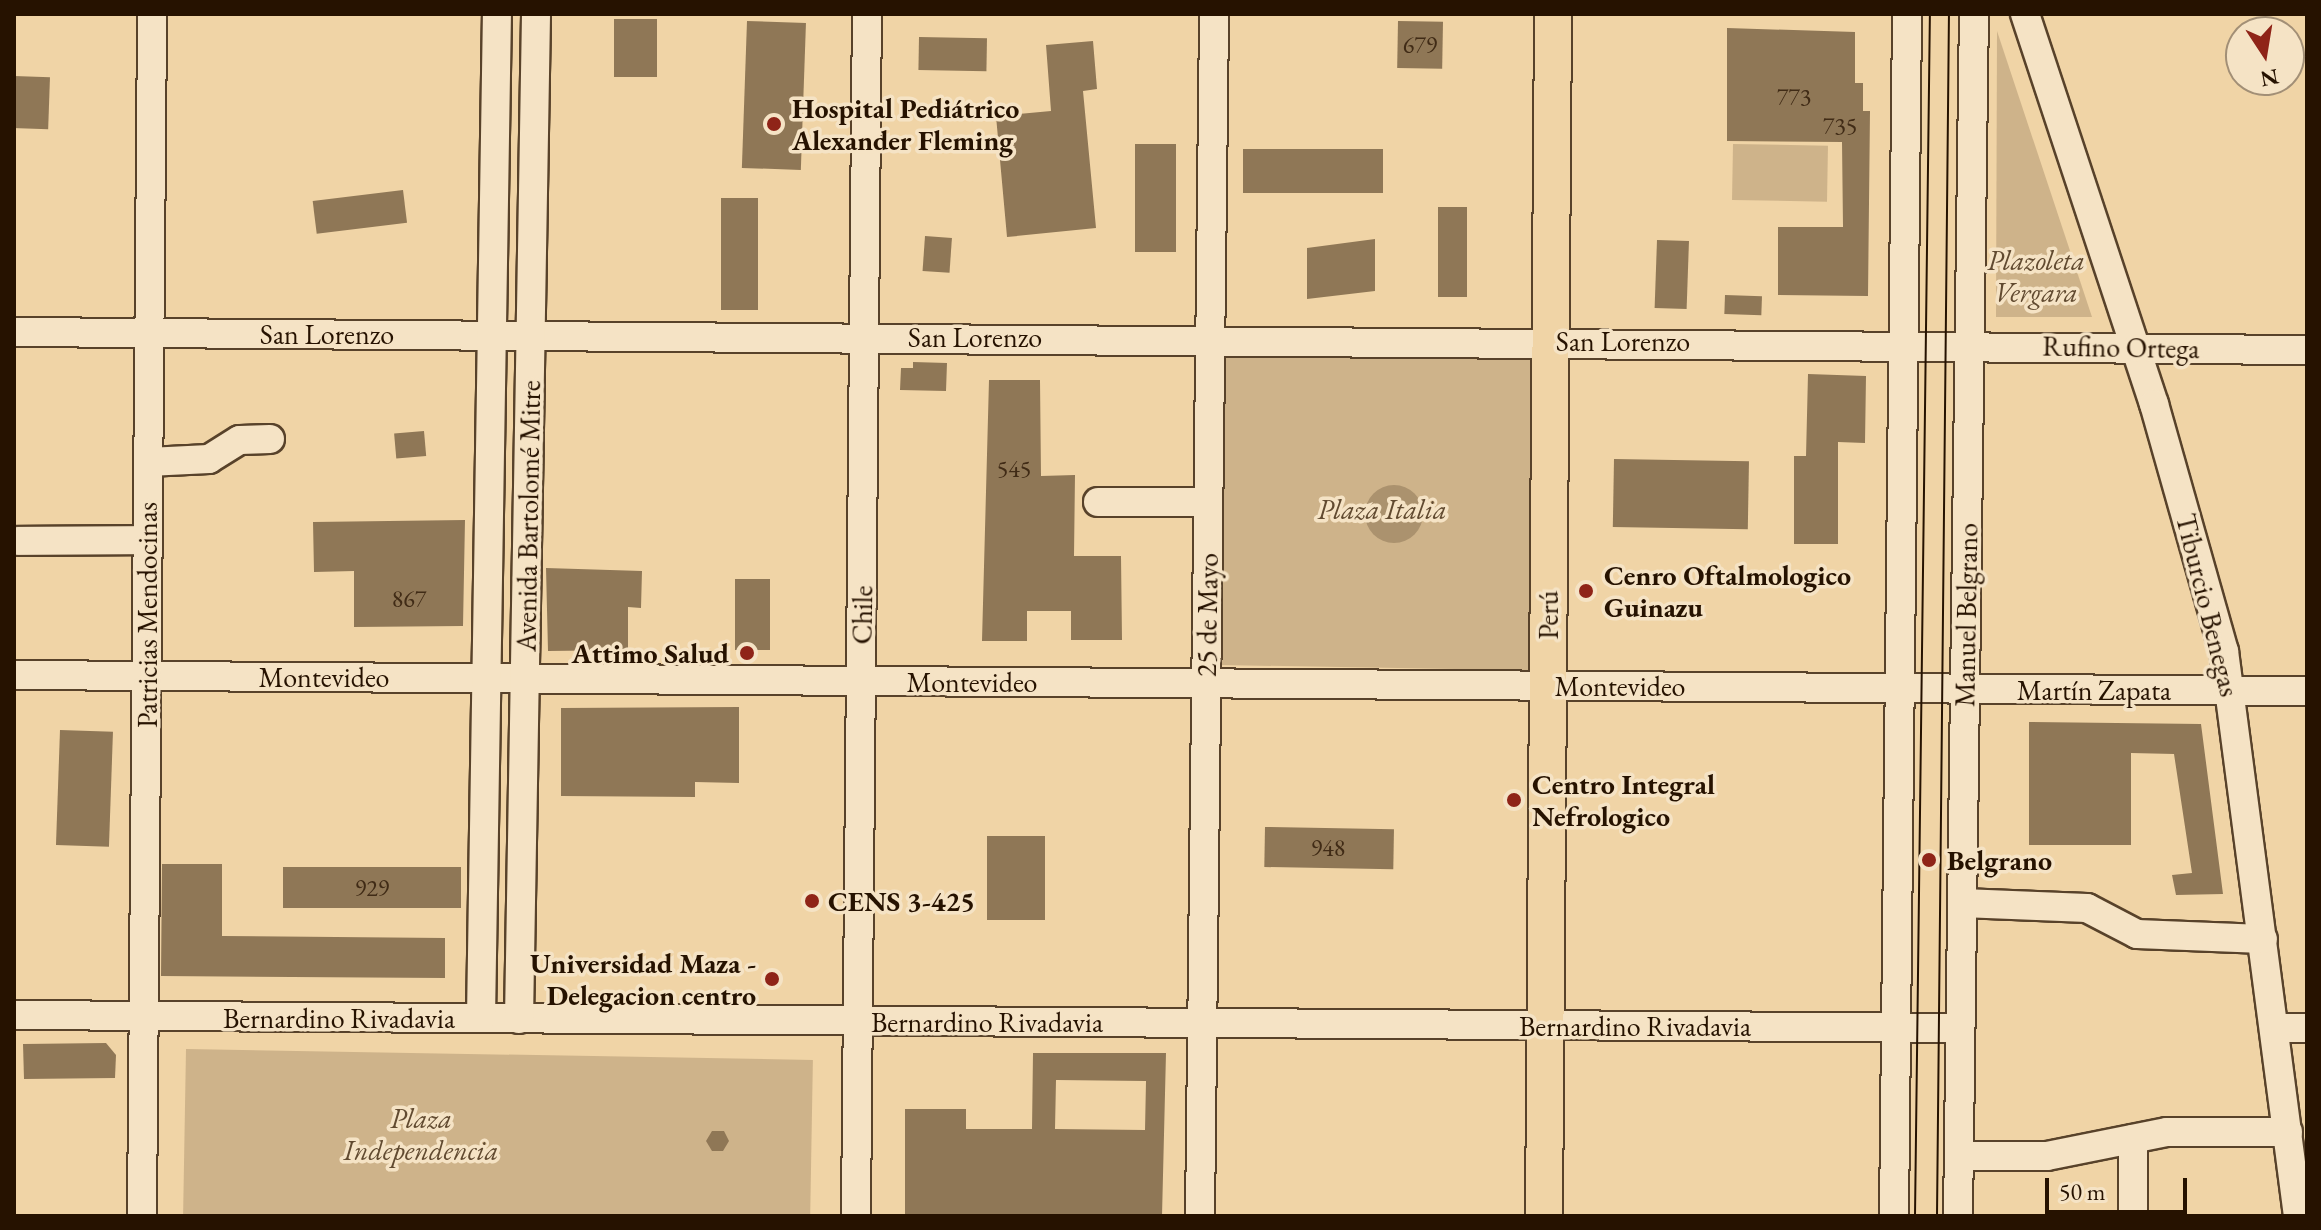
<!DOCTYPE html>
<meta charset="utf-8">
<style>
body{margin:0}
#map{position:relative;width:2321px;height:1230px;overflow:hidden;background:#f0d4a6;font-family:"EB Garamond",serif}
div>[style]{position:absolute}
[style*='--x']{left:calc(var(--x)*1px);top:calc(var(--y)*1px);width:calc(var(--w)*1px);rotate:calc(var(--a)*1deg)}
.green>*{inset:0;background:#ceb38a;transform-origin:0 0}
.water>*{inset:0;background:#ab926e}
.round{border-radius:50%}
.building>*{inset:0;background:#8f7756;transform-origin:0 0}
.roads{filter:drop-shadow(2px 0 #58422a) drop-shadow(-2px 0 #58422a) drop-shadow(0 2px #58422a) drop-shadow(0 -2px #58422a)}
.minor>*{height:28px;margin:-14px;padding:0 14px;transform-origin:14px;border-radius:14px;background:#f5e3c5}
.major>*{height:36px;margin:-18px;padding:0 18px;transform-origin:18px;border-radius:18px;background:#f0d4a6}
.tram>*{height:2px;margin:-1px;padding:0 1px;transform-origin:1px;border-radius:1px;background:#261200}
.dots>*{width:22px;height:22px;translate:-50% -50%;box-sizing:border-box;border:4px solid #f5e3c5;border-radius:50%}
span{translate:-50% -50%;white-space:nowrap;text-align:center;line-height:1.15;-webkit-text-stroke:7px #f5e3c5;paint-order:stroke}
.number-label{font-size:24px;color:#402b16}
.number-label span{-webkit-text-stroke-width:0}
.poi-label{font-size:28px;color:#261200;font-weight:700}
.left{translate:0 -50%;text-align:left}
.right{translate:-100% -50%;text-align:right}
.park-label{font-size:28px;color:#614a30;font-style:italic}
.street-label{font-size:28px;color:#261200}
.frame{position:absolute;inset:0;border:16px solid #261200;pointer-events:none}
.north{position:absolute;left:2225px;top:16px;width:80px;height:80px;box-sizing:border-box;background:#f5e3c5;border:2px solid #a28f76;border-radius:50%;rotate:168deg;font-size:22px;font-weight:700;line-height:32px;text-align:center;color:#261200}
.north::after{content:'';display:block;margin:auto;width:28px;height:36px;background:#8f2418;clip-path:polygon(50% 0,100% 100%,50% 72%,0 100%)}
.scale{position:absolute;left:2045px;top:1178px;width:142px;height:36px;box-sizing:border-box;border:4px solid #261200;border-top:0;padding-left:10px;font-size:24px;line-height:28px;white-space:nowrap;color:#261200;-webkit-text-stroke:6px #f5e3c5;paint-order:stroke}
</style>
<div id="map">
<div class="green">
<div style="clip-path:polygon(1997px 31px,2092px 317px,1996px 317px)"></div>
<div style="left:1733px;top:144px;width:95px;height:56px;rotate:1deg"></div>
<div style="left:1224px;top:349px;width:321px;height:316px;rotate:1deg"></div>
<div style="left:186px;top:1049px;width:627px;height:167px;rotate:1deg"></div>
</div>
<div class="water">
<div class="round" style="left:1365px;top:485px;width:58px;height:58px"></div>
</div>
<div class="building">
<div style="left:614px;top:19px;width:43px;height:58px"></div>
<div style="left:747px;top:21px;width:59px;height:147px;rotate:2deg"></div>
<div style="left:1398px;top:21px;width:45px;height:47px;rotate:1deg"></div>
<div style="clip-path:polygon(1727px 28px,1855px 32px,1855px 83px,1863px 83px,1863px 111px,1870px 111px,1868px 296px,1778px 295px,1778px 227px,1843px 227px,1842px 142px,1727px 141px)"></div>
<div style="left:919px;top:37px;width:68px;height:33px;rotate:1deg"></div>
<div style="clip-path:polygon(1093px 41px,1097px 89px,1083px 91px,1096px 228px,1007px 237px,996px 116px,1051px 111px,1046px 45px)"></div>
<div style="left:14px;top:76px;width:36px;height:52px;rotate:2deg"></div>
<div style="left:1135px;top:144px;width:41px;height:108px"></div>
<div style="left:1383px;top:149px;width:44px;height:140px;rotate:90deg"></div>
<div style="left:403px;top:190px;width:33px;height:91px;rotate:83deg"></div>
<div style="left:721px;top:198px;width:37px;height:112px"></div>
<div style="left:1438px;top:207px;width:29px;height:90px"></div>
<div style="left:925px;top:236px;width:27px;height:35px;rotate:4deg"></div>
<div style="clip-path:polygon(1375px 239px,1375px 291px,1307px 299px,1307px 248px)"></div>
<div style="left:1657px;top:240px;width:32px;height:68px;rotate:2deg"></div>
<div style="left:1725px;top:295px;width:37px;height:19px;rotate:2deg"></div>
<div style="clip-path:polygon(913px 362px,947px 363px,946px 391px,900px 390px,901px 368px,913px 368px)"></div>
<div style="clip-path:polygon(1808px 374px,1866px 376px,1865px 443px,1838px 442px,1838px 544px,1794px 544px,1794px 456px,1806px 456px)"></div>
<div style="clip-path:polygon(989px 380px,1040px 380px,1041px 476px,1075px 475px,1074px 556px,1121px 556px,1122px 640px,1071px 640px,1071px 611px,1027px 611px,1027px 641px,982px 641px)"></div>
<div style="left:424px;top:431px;width:25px;height:30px;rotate:85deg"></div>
<div style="left:1614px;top:459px;width:135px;height:68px;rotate:1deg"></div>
<div style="clip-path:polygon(465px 520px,463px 626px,354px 627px,354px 571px,314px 572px,313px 522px)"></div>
<div style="clip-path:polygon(546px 568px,642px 571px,641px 608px,628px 607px,628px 650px,548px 651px)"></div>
<div style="left:735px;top:579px;width:35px;height:71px"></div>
<div style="clip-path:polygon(739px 707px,739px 783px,695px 782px,695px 797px,561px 796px,561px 708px)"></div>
<div style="clip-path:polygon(2029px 722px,2201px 724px,2223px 894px,2176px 895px,2172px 875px,2192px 873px,2174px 754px,2131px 753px,2131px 845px,2029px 845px)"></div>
<div style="left:60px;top:730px;width:53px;height:115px;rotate:2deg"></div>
<div style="left:1265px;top:827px;width:129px;height:40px;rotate:1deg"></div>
<div style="left:987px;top:836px;width:58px;height:84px"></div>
<div style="clip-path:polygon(162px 864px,222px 864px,222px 936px,445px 938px,445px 978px,161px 976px)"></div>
<div style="left:461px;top:867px;width:41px;height:178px;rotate:90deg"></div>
<div style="clip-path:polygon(106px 1043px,116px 1055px,115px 1078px,24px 1079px,23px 1044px)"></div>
<div style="clip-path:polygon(evenodd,1033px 1053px,1166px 1053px,1162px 1216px,905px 1216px,905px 1109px,966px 1109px,966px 1129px,1032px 1129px,1033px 1053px,1056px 1080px,1146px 1081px,1145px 1130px,1055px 1129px,1056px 1080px)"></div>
<div style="clip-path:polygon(712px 1131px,724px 1131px,729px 1141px,723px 1151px,712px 1151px,706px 1141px)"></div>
</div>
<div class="roads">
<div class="minor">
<div style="--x:2025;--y:14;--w:411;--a:71.7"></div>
<div style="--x:2154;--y:404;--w:257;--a:74.2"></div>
<div style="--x:2224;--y:651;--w:570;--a:82.54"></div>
<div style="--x:14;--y:332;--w:2293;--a:0.45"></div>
<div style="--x:148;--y:462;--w:61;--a:-2.8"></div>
<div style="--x:209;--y:459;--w:36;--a:-32"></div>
<div style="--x:240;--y:440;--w:30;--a:-2"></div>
<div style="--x:1098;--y:502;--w:110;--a:0"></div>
<div style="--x:18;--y:541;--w:130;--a:-0.4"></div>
<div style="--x:14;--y:675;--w:2293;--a:0.4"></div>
<div style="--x:1962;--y:903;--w:125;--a:2.3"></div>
<div style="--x:2087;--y:908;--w:56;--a:27.5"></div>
<div style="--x:2137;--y:934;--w:126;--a:2.3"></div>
<div style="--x:14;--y:1015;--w:1946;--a:0.38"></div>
<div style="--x:481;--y:1018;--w:1004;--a:-89.09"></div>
<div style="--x:519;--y:1019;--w:1005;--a:-89.03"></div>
<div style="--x:2274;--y:1028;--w:33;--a:0"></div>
<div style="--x:1959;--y:1156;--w:88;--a:0"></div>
<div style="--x:2047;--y:1156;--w:122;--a:-11.3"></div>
<div style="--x:2167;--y:1132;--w:121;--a:0"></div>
<div style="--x:142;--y:1216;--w:1202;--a:-89.52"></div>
<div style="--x:856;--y:1216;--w:1202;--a:-89.48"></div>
<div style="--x:1200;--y:1216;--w:1202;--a:-89.33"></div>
<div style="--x:1894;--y:1216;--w:1202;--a:-89.38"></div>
<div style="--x:1958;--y:1216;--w:1202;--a:-89.24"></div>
<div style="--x:2133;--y:1216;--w:77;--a:-90"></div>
</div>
<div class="major">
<div style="--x:1544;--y:1216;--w:1202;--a:-89.57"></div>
</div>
</div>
<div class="tram">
<div style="--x:1915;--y:1216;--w:1202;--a:-89.29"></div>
<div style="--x:1937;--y:1216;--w:1202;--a:-89.43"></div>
</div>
<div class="dots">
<div style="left:774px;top:124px;background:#8f2418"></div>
<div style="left:1586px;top:591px;background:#8f2418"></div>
<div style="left:747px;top:653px;background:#8f2418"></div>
<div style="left:1514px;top:800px;background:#8f2418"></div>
<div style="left:1929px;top:860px;background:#8f2418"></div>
<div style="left:812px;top:901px;background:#8f2418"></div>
<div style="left:772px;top:979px;background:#8f2418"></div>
</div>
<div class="number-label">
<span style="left:1420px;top:45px">679</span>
<span style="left:1794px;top:97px">773</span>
<span style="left:1840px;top:126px">735</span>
<span style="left:1014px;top:469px">545</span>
<span style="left:409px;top:599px">867</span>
<span style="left:1328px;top:848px">948</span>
<span style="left:372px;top:888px">929</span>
</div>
<div class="poi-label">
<span class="left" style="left:792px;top:124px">Hospital Pediátrico<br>Alexander Fleming</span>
<span class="left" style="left:1604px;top:591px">Cenro Oftalmologico<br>Guinazu</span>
<span class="right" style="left:729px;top:653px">Attimo Salud</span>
<span class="left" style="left:1532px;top:800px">Centro Integral<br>Nefrologico</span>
<span class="left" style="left:1947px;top:860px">Belgrano</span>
<span class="left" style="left:828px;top:901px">CENS 3-425</span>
<span class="right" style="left:756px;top:979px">Universidad Maza -<br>Delegacion centro</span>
</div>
<div class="park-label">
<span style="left:2036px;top:276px">Plazoleta<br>Vergara</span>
<span style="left:1382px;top:509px">Plaza Italia</span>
<span style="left:421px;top:1134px">Plaza<br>Independencia</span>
</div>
<div class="street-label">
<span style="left:327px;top:334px">San Lorenzo</span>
<span style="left:975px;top:337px">San Lorenzo</span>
<span style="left:1623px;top:341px">San Lorenzo</span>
<span style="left:2121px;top:347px;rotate:1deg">Rufino Ortega</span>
<span style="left:528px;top:516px;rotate:-89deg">Avenida Bartolomé Mitre</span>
<span style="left:2208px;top:605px;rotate:76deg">Tiburcio Benegas</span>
<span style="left:147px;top:615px;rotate:-90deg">Patricias Mendocinas</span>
<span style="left:862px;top:615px;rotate:-89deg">Chile</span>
<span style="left:1207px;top:615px;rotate:-89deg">25 de Mayo</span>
<span style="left:1548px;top:615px;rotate:-90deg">Perú</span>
<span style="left:1966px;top:615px;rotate:-89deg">Manuel Belgrano</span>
<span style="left:324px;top:677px">Montevideo</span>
<span style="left:972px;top:682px">Montevideo</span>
<span style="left:1620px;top:686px">Montevideo</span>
<span style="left:2094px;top:690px">Martín Zapata</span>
<span style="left:339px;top:1018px">Bernardino Rivadavia</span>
<span style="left:987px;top:1022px">Bernardino Rivadavia</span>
<span style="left:1635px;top:1026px">Bernardino Rivadavia</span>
</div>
<div class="frame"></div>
<div class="north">N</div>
<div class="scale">50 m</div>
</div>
